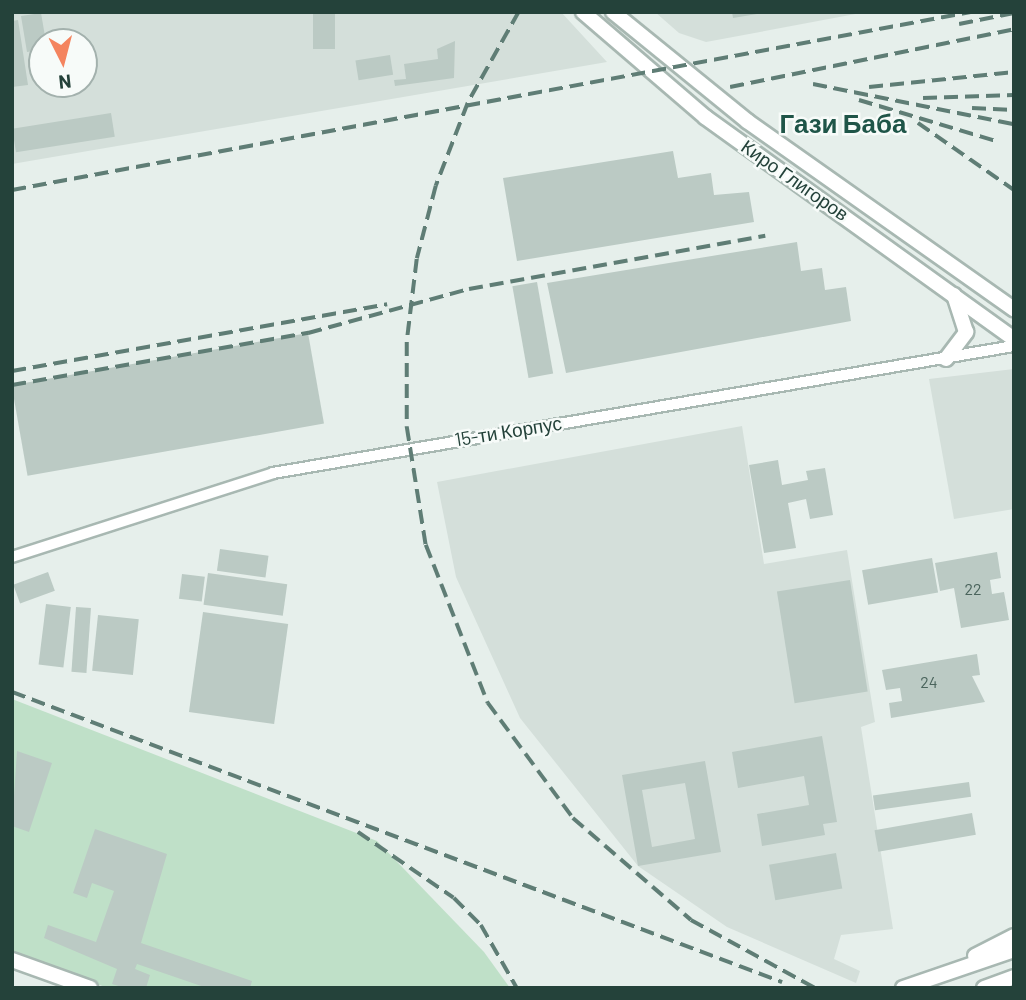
<!DOCTYPE html>
<meta charset="utf-8">
<style>
body{margin:0}
#map{position:relative;width:1026px;height:1000px;overflow:hidden;background:#e6efeb;font-family:Barlow,sans-serif}
div>[style]{position:absolute}
[style*='--x']{left:calc(var(--x)*1px);top:calc(var(--y)*1px);width:calc(var(--w)*1px);rotate:calc(var(--a)*1deg)}
.built>*{inset:0;background:#d4dfda}
.green>*{inset:0;background:#bfe0c8}
.building>*{inset:0;background:#bbcac4;transform-origin:0 0}
.roads{filter:drop-shadow(2px 0 #a8b8b2) drop-shadow(-2px 0 #a8b8b2) drop-shadow(0 2px #a8b8b2) drop-shadow(0 -2px #a8b8b2)}
.street>*{height:10px;margin:-5px;padding:0 5px;transform-origin:5px;border-radius:5px;background:#fff}
.secondary>*{height:14px;margin:-7px;padding:0 7px;transform-origin:7px;border-radius:7px;background:#fff}
.rail>*{height:3.5px;margin-top:-1.75px;transform-origin:0;background:repeating-linear-gradient(90deg,#5f7d75 0 14px,transparent 0 21px)}
span{translate:-50% -50%;white-space:nowrap;text-align:center;line-height:1.15;-webkit-text-stroke:5px #f7fbf9;paint-order:stroke}
.number-label{font-size:16px;color:#4a645c}
.number-label span{-webkit-text-stroke-width:0}
.street-label{font-size:19px;color:#24423a}
.district-label{font-size:26px;color:#1f5548;font-weight:700}
.frame{position:absolute;inset:0;border:14px solid #24423a;pointer-events:none}
.north{position:absolute;left:28px;top:28px;width:70px;height:70px;box-sizing:border-box;background:#f7fbf9;border:2px solid #a3b1ad;border-radius:50%;rotate:174deg;font-size:19px;font-weight:700;line-height:28px;text-align:center;color:#24423a}
.north::after{content:'';display:block;margin:auto;width:24px;height:32px;background:#f4845f;clip-path:polygon(50% 0,100% 100%,50% 72%,0 100%)}
</style>
<div id="map">
<div class="built">
<div style="clip-path:polygon(evenodd,12px 12px,561px 12px,607px 62px,12px 164px,12px 12px,42px 42px,84px 42px,84px 84px,42px 84px,42px 42px)"></div>
<div style="clip-path:polygon(655px 12px,866px 12px,706px 42px,679px 33px)"></div>
<div style="clip-path:polygon(1014px 369px,1014px 509px,954px 519px,929px 379px)"></div>
<div style="clip-path:polygon(742px 426px,764px 564px,847px 550px,875px 722px,861px 727px,893px 929px,841px 935px,834px 959px,860px 971px,856px 983px,727px 927px,638px 866px,520px 718px,456px 577px,437px 482px)"></div>
</div>
<div class="green">
<div style="clip-path:polygon(12px 699px,377px 841px,484px 952px,510px 988px,108px 988px,12px 954px)"></div>
</div>
<div class="building">
<div style="left:313px;top:12px;width:22px;height:37px"></div>
<div style="clip-path:polygon(732px 12px,756px 12px,757px 14px,733px 18px)"></div>
<div style="clip-path:polygon(41px 13px,46px 42px,42px 50px,27px 52px,21px 16px)"></div>
<div style="clip-path:polygon(18px 20px,28px 85px,12px 87px,12px 21px)"></div>
<div style="clip-path:polygon(455px 41px,454px 78px,395px 86px,394px 80px,406px 79px,404px 64px,438px 59px,437px 49px)"></div>
<div style="left:390px;top:55px;width:20px;height:35px;rotate:81deg"></div>
<div style="left:111px;top:113px;width:24px;height:100px;rotate:81deg"></div>
<div style="clip-path:polygon(673px 151px,678px 178px,711px 173px,714px 195px,749px 192px,754px 222px,517px 261px,503px 178px)"></div>
<div style="clip-path:polygon(797px 242px,801px 271px,822px 268px,825px 290px,846px 287px,851px 321px,566px 373px,547px 283px)"></div>
<div style="left:537px;top:282px;width:93px;height:25px;rotate:80deg"></div>
<div style="left:308px;top:333px;width:92px;height:301px;rotate:80deg"></div>
<div style="clip-path:polygon(778px 460px,782px 485px,808px 480px,806px 471px,825px 468px,833px 515px,810px 519px,806px 499px,788px 503px,796px 548px,764px 553px,749px 465px)"></div>
<div style="left:220px;top:549px;width:49px;height:22px;rotate:8deg"></div>
<div style="clip-path:polygon(997px 552px,1001px 578px,990px 580px,992px 594px,1004px 592px,1009px 620px,961px 628px,954px 588px,940px 591px,935px 563px)"></div>
<div style="left:932px;top:558px;width:35px;height:71px;rotate:80deg"></div>
<div style="left:48px;top:572px;width:20px;height:37px;rotate:70deg"></div>
<div style="left:208px;top:573px;width:80px;height:32px;rotate:8deg"></div>
<div style="left:182px;top:574px;width:23px;height:25px;rotate:7deg"></div>
<div style="left:850px;top:580px;width:113px;height:74px;rotate:81deg"></div>
<div style="left:46px;top:604px;width:25px;height:61px;rotate:7deg"></div>
<div style="left:76px;top:607px;width:15px;height:65px;rotate:4deg"></div>
<div style="left:203px;top:612px;width:86px;height:101px;rotate:8deg"></div>
<div style="left:98px;top:615px;width:41px;height:56px;rotate:6deg"></div>
<div style="clip-path:polygon(977px 654px,980px 675px,972px 676px,985px 702px,891px 718px,889px 703px,902px 701px,900px 688px,886px 690px,882px 670px)"></div>
<div style="clip-path:polygon(822px 736px,837px 822px,823px 824px,825px 835px,762px 846px,757px 814px,809px 805px,804px 776px,738px 788px,732px 752px)"></div>
<div style="clip-path:polygon(17px 751px,52px 763px,29px 832px,12px 826px)"></div>
<div style="clip-path:polygon(evenodd,705px 761px,721px 852px,638px 866px,622px 775px,705px 761px,685px 783px,695px 839px,652px 847px,642px 790px,685px 783px)"></div>
<div style="left:969px;top:782px;width:15px;height:97px;rotate:82deg"></div>
<div style="left:972px;top:813px;width:22px;height:99px;rotate:80deg"></div>
<div style="clip-path:polygon(95px 829px,167px 854px,141px 943px,252px 981px,250px 988px,207px 988px,137px 964px,135px 969px,150px 975px,146px 988px,125px 988px,112px 984px,117px 969px,44px 938px,48px 925px,96px 942px,114px 891px,92px 883px,87px 898px,73px 893px)"></div>
<div style="left:836px;top:853px;width:36px;height:68px;rotate:80deg"></div>
</div>
<div class="roads">
<div class="street">
<div style="--x:12;--y:557;--w:274;--a:-17.8"></div>
<div style="--x:273;--y:473;--w:752;--a:-9.73"></div>
</div>
<div class="secondary">
<div style="--x:583;--y:12;--w:161;--a:40.7"></div>
<div style="--x:705;--y:117;--w:380;--a:35.7"></div>
<div style="--x:613;--y:12;--w:173;--a:39.1"></div>
<div style="--x:747;--y:121;--w:327;--a:35.2"></div>
<div style="--x:946;--y:359;--w:34;--a:-53"></div>
<div style="--x:966;--y:332;--w:39;--a:-108"></div>
<div style="--x:975;--y:956;--w:44;--a:-27.1"></div>
<div style="--x:12;--y:960;--w:83;--a:19.7"></div>
<div style="--x:903;--y:988;--w:117;--a:-18.9"></div>
<div style="--x:984;--y:988;--w:32;--a:-20"></div>
</div>
</div>
<div class="rail">
<div style="--x:519;--y:12;--w:104;--a:119.3"></div>
<div style="--x:468;--y:103;--w:89;--a:111.1"></div>
<div style="--x:436;--y:186;--w:75;--a:104.6"></div>
<div style="--x:417;--y:259;--w:84;--a:96.9"></div>
<div style="--x:407;--y:342;--w:85;--a:90"></div>
<div style="--x:407;--y:427;--w:120;--a:80.9"></div>
<div style="--x:426;--y:545;--w:170;--a:68.6"></div>
<div style="--x:488;--y:703;--w:143;--a:53.5"></div>
<div style="--x:573;--y:818;--w:156;--a:40.8"></div>
<div style="--x:691;--y:920;--w:141;--a:28.7"></div>
<div style="--x:959;--y:24;--w:56;--a:-11.3"></div>
<div style="--x:813;--y:84;--w:205;--a:11.3"></div>
<div style="--x:730;--y:87;--w:290;--a:-11.5"></div>
<div style="--x:869;--y:87;--w:146;--a:-5.9"></div>
<div style="--x:923;--y:98;--w:91;--a:-1.9"></div>
<div style="--x:859;--y:100;--w:146;--a:16.7"></div>
<div style="--x:972;--y:108;--w:42;--a:2.7"></div>
<div style="--x:918;--y:123;--w:117;--a:34.9"></div>
<div style="--x:12;--y:190;--w:975;--a:-10.52"></div>
<div style="--x:12;--y:371;--w:381;--a:-10.1"></div>
<div style="--x:12;--y:385;--w:301;--a:-10"></div>
<div style="--x:308;--y:333;--w:167;--a:-15.3"></div>
<div style="--x:469;--y:289;--w:301;--a:-10.2"></div>
<div style="--x:12;--y:692;--w:823;--a:20.64"></div>
<div style="--x:358;--y:832;--w:116;--a:34.5"></div>
<div style="--x:454;--y:898;--w:38;--a:45"></div>
<div style="--x:481;--y:925;--w:73;--a:60.3"></div>
</div>
<div class="number-label">
<span style="left:973px;top:589px">22</span>
<span style="left:929px;top:682px">24</span>
</div>
<div class="street-label">
<span style="left:795px;top:180px;rotate:35deg">Киро Глигоров</span>
<span style="left:508px;top:431px;rotate:-9deg">15-ти Корпус</span>
</div>
<div class="district-label">
<span style="left:843px;top:123px">Гази Баба</span>
</div>
<div class="frame"></div>
<div class="north">N</div>
</div>
